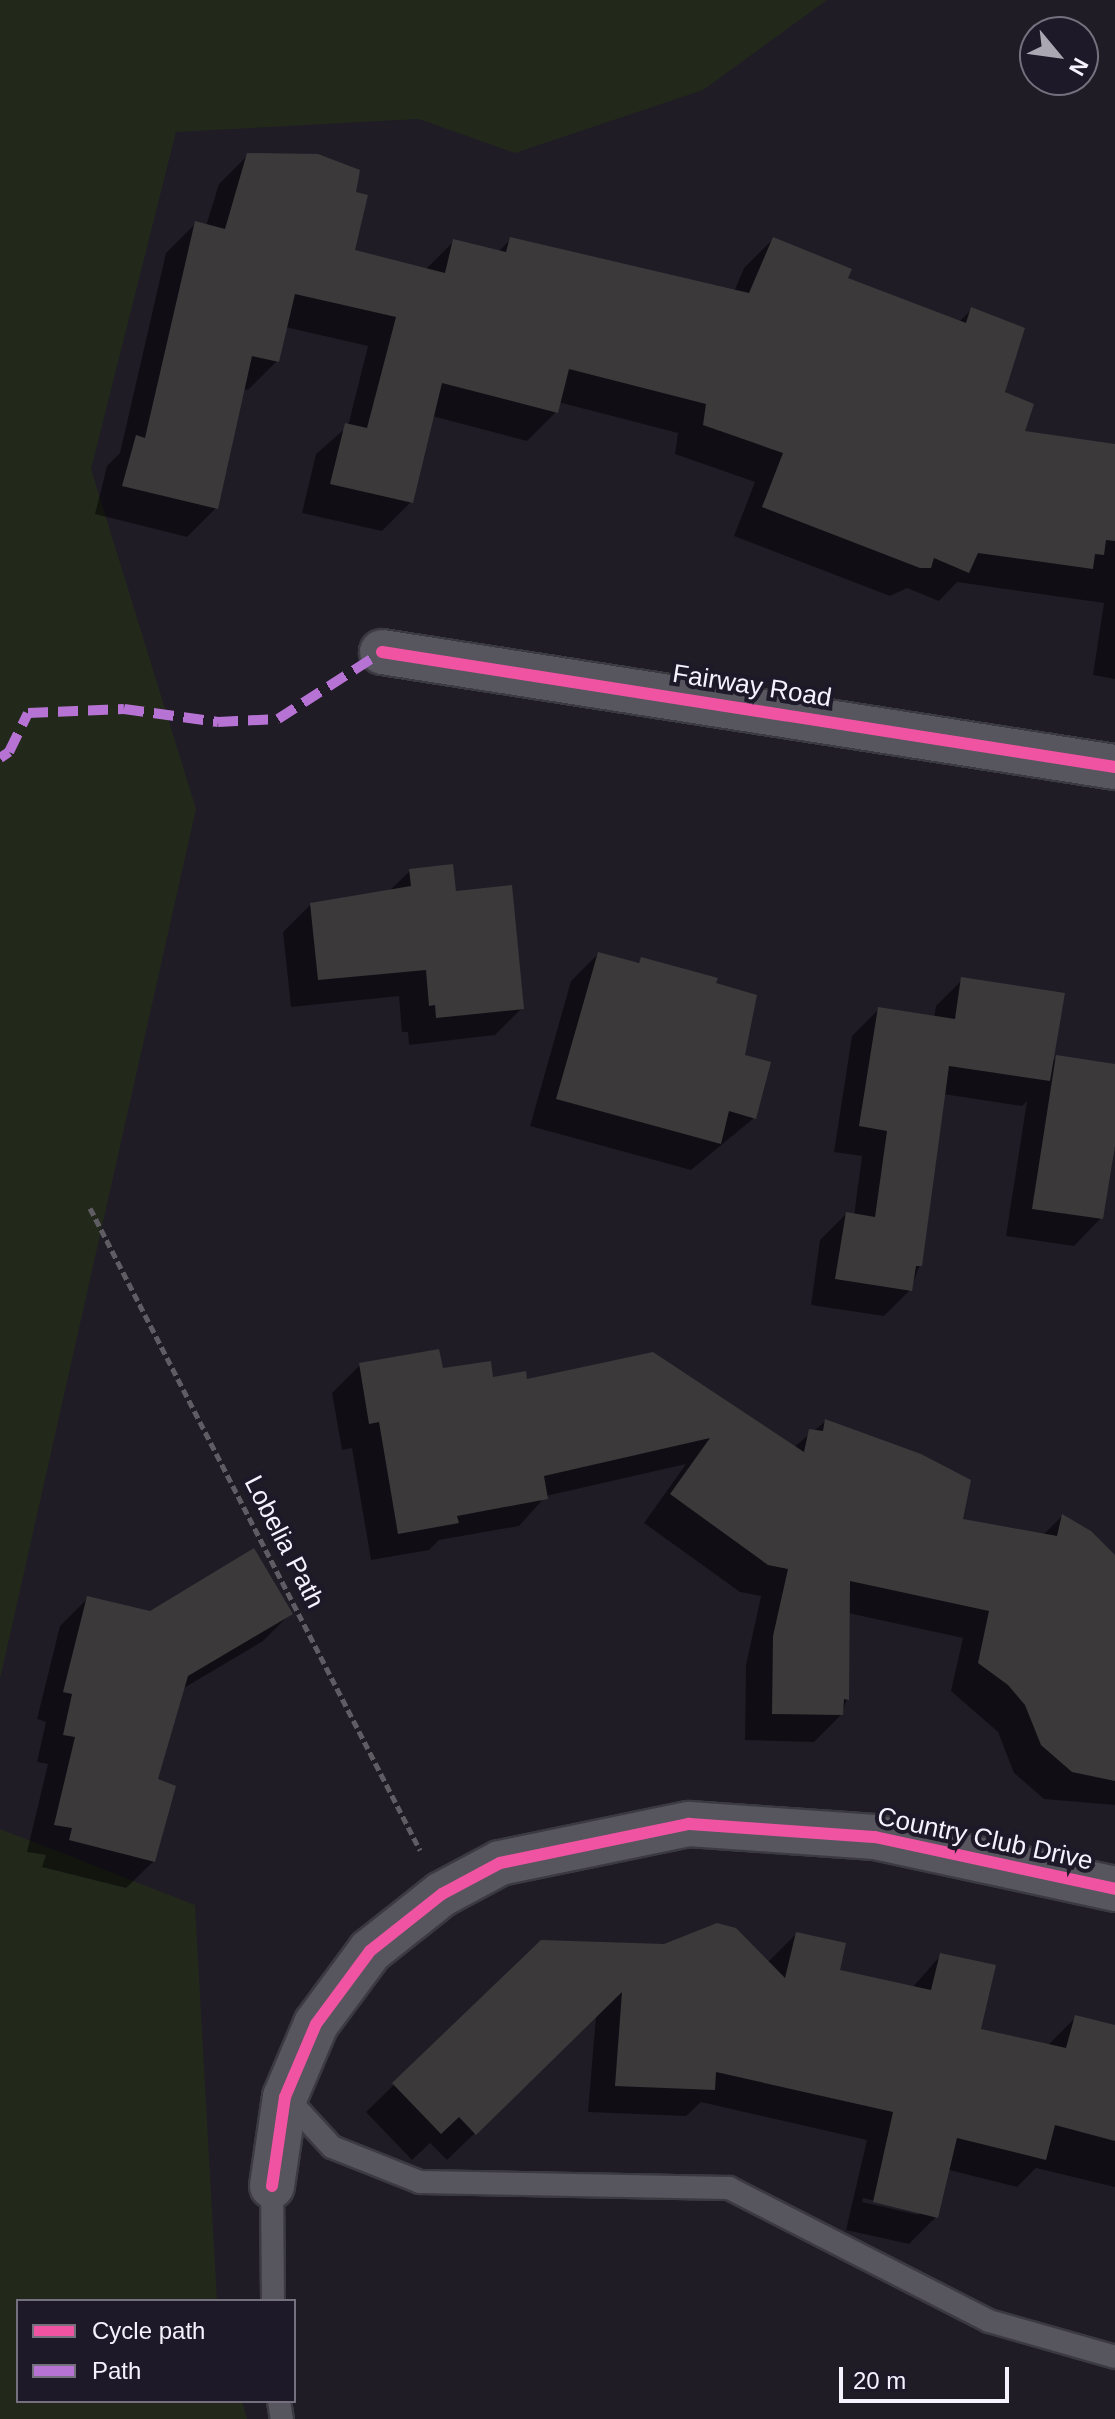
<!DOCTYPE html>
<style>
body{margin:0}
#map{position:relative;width:1115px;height:2419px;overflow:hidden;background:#1f1c26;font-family:Arial,sans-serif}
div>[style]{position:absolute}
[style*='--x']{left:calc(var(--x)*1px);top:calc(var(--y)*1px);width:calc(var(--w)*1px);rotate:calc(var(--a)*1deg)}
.green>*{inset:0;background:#22291b}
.shadow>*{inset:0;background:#0007}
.building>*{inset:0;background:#3c393a}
.path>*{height:5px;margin-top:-2.5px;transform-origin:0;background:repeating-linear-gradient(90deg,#5f5d63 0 8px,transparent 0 12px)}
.roads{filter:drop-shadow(2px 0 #3c3a41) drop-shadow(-2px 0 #3c3a41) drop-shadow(0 2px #3c3a41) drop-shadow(0 -2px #3c3a41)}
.service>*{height:22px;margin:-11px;padding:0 11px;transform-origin:11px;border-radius:11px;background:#57555d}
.minor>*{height:44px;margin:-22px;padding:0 22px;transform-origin:22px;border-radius:22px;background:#57555d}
.quiet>*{height:10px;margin-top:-5px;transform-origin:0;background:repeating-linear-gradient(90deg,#b673d3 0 20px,transparent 0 30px)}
.cycleway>*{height:12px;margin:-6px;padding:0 6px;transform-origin:6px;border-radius:6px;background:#f153a3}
span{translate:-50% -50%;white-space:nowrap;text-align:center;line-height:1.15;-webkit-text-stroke:8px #1e1929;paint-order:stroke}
.street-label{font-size:26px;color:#f5f2fe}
.legend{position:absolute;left:16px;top:2299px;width:280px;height:104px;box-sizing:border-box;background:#1e1929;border:2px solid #74707e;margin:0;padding:10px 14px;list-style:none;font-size:24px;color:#f5f2fe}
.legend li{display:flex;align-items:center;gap:16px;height:40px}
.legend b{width:40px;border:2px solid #74707e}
.north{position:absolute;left:1019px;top:16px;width:80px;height:80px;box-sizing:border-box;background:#1e1929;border:2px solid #74707e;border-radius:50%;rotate:119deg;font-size:22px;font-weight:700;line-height:32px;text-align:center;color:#f5f2fe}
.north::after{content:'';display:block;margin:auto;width:28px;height:36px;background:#aaa7b2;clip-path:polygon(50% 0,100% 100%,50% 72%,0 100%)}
.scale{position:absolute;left:839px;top:2367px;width:170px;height:36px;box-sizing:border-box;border:4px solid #f5f2fe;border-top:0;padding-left:10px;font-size:24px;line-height:28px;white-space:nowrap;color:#f5f2fe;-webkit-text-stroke:6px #1e1929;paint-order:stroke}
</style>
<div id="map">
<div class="green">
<div style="clip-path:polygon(0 0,827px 0,703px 90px,515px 153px,419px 119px,176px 132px,91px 469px,196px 809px,0 1679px)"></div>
<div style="clip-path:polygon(0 1829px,195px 1905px,217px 2301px,18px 2301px,18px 2401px,242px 2401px,247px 2419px,0 2419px)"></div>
</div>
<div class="shadow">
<div style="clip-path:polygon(248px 155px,354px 194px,352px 251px,425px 270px,454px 241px,498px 252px,511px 239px,734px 292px,744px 268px,773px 239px,845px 279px,959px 322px,972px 309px,1022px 432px,1115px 446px,1115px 679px,1093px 675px,1104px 603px,957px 582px,939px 601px,907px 588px,890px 596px,734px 536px,755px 482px,675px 454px,678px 433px,558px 402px,556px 412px,527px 441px,432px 416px,411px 502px,382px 531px,302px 513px,316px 454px,348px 426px,368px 346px,285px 327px,277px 361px,248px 390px,243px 389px,216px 508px,187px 537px,95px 514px,107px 466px,120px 453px,166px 253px,195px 224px,206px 226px,219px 184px)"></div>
<div style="clip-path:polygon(410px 871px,454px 894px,522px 1008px,495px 1035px,409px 1045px,408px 1032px,402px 1032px,399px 996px,291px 1007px,283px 932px,311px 904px,388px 892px)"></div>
<div style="clip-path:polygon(598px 954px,636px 964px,642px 959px,714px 984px,754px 1118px,691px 1170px,530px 1126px,571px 981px)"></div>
<div style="clip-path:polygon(962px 980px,1051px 1063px,1057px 1057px,1115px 1066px,1115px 1133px,1101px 1218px,1074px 1246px,1006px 1236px,1027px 1101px,1022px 1106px,943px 1094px,920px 1265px,910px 1290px,884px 1316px,811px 1305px,820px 1240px,846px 1214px,854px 1216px,862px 1156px,834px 1152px,852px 1036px,878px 1010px,934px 1018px,936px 1006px)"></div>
<div style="clip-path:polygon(360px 1365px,526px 1381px,794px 1447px,826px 1421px,960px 1520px,1043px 1535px,1062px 1516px,1107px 1547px,1115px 1559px,1115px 1805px,1044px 1799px,1014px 1773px,998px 1732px,951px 1691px,963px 1638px,848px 1613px,847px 1699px,841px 1715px,814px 1742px,745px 1740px,746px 1665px,761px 1596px,740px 1592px,644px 1523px,686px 1464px,546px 1496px,519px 1526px,439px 1540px,429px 1550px,371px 1560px,352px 1448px,342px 1450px,332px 1393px)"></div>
<div style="clip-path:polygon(88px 1598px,150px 1613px,290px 1614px,263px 1641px,184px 1688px,156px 1780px,154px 1861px,126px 1888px,42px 1867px,46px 1855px,27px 1852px,48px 1764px,37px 1762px,46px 1722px,37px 1719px,60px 1626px)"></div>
<div style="clip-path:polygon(evenodd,796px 1934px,837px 1971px,912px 1988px,941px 1955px,979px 2031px,1048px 2045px,1076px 2017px,1115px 2027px,1115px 2187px,1036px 2168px,1017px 2187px,949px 2170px,936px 2217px,909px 2244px,846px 2230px,867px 2140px,701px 2102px,686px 2116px,588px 2112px,596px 2016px,447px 2160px,430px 2143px,412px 2160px,366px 2112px,541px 1942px,767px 1963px,796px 1934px,863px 2198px,919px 2211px,919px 2215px,862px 2202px,863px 2198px)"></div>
</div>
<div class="building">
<div style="clip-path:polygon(247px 153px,318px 154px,360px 170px,356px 192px,368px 195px,355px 250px,445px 273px,453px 239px,506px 252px,510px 237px,749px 293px,773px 237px,852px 269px,848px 278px,966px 323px,971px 307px,1025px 328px,1005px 392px,1034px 404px,1025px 431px,1115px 444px,1115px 541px,1106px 540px,1104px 555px,1095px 554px,1093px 569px,978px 553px,969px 573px,934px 558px,931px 568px,920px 568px,762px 507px,783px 453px,703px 425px,706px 404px,569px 369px,558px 413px,442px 383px,413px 503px,330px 484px,345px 423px,367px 428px,396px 317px,295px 294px,279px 362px,252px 356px,218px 509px,122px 486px,136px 435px,145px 438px,195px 221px,225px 229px)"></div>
<div style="clip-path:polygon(453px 864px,456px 891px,512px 885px,524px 1009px,436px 1018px,435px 1005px,429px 1006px,426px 970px,318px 980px,310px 903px,411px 886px,409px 869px)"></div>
<div style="clip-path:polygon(598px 952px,639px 963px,641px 957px,718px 978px,716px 983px,757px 995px,745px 1055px,771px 1062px,756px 1119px,729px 1111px,721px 1144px,556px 1099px)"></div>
<div style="clip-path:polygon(961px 977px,1065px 993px,1050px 1081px,949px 1066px,922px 1266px,916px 1266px,912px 1291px,835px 1279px,846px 1212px,875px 1217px,887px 1131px,859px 1126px,878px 1007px,955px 1019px)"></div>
<div style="clip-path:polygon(1056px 1055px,1115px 1064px,1115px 1146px,1103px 1219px,1032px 1209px)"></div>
<div style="clip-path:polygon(439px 1349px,443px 1368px,491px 1361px,493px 1377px,526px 1371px,527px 1379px,653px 1352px,804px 1452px,809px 1429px,823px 1431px,825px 1419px,921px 1454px,971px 1480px,963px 1519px,1057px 1536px,1062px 1514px,1091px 1531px,1115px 1555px,1115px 1781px,1072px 1772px,1041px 1745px,1025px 1705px,1008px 1685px,978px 1663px,989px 1611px,850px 1581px,849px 1700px,844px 1699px,843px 1715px,772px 1714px,773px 1636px,788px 1569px,768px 1565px,670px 1494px,710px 1438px,544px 1476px,548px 1499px,457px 1516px,459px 1523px,398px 1534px,379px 1422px,369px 1424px,359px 1363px)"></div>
<div style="clip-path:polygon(254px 1548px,293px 1614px,188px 1676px,158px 1779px,176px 1786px,155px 1862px,69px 1840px,72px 1828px,54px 1825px,75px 1737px,63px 1735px,72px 1694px,63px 1692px,87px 1596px,150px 1611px)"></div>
<div style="clip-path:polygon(717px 1923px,736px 1928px,785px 1978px,796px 1932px,846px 1943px,840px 1970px,931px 1990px,940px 1953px,996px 1965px,981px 2029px,1066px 2048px,1075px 2015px,1115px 2025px,1115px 2141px,1055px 2125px,1046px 2160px,957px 2138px,938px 2218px,873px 2202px,893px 2112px,716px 2072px,715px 2090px,615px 2086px,622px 1992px,476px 2135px,459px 2117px,441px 2134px,392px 2083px,541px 1940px,664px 1944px)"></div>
</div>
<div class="path">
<div style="--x:90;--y:1208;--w:722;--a:62.8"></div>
</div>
<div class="roads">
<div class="service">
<div style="--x:286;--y:2097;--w:68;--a:47.4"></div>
<div style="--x:332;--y:2147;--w:95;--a:21.7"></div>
<div style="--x:420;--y:2182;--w:309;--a:1.1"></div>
<div style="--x:729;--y:2188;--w:292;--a:27.1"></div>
<div style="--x:989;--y:2321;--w:131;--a:15.9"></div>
<div style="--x:272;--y:2186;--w:115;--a:89.5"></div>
<div style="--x:279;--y:2401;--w:18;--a:81"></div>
</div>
<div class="minor">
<div style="--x:382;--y:652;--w:742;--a:8.92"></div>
<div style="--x:272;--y:2186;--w:90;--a:-81.7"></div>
<div style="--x:285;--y:2097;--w:79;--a:-67"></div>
<div style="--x:316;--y:2024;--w:91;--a:-53.5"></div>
<div style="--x:370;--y:1951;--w:92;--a:-38.4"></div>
<div style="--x:442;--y:1894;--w:66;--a:-28.1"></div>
<div style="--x:500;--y:1863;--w:193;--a:-11.7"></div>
<div style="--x:689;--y:1824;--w:186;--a:4"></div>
<div style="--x:875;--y:1837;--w:246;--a:12.2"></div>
</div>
</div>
<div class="quiet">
<div style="--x:0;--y:758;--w:11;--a:-34"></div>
<div style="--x:9;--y:752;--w:43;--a:-64"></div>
<div style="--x:28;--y:713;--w:96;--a:-2.4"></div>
<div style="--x:124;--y:709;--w:95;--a:7.9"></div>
<div style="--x:218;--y:722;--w:60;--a:-2.9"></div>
<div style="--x:278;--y:719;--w:124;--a:-32.8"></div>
</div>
<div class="cycleway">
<div style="--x:382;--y:652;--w:742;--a:8.92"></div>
<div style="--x:272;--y:2186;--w:90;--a:-81.7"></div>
<div style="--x:285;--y:2097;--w:79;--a:-67"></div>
<div style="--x:316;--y:2024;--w:91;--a:-53.5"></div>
<div style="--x:370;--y:1951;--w:92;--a:-38.4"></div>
<div style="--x:442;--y:1894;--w:66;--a:-28.1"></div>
<div style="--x:500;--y:1863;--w:193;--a:-11.7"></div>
<div style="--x:689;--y:1824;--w:186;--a:4"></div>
<div style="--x:875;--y:1837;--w:246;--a:12.2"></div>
</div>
<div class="street-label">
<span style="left:752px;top:686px;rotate:9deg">Fairway Road</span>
<span style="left:284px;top:1542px;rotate:63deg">Lobelia Path</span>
<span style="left:985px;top:1839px;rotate:12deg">Country Club Drive</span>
</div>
<ul class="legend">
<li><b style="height:10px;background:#f153a3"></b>Cycle path</li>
<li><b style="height:10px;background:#b673d3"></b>Path</li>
</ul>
<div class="north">N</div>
<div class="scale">20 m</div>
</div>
